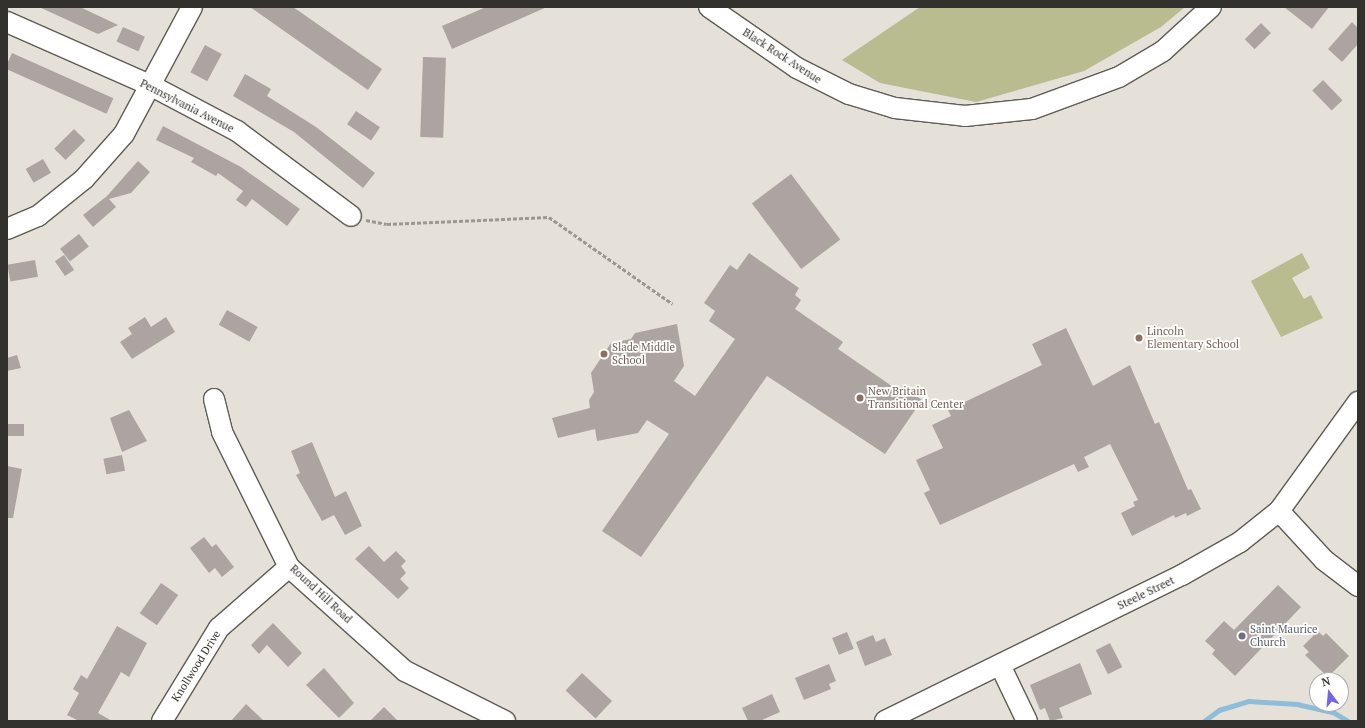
<!DOCTYPE html>
<style>
body{margin:0}
#map{position:relative;width:1365px;height:728px;overflow:hidden;background:#e5e1d9;font-family:"PT Serif",serif}
div>[style]{position:absolute}
[style*='--x']{left:calc(var(--x)*1px);top:calc(var(--y)*1px);width:calc(var(--w)*1px);rotate:calc(var(--a)*1deg)}
.green>*{inset:0;background:#b8bc8f}
.stream>*{height:4.5px;margin:-2.25px;padding:0 2.25px;transform-origin:2.25px;border-radius:2.25px;background:#8dbdda}
.building>*{inset:0;background:#ada3a1;transform-origin:0 0}
.path>*{height:2.5px;margin-top:-1.25px;transform-origin:0;background:repeating-linear-gradient(90deg,#9b9892 0 4px,transparent 0 6px)}
.roads{filter:drop-shadow(1px 0 #5f5c55) drop-shadow(-1px 0 #5f5c55) drop-shadow(0 1px #5f5c55) drop-shadow(0 -1px #5f5c55)}
.minor>*{height:20px;margin:-10px;padding:0 10px;transform-origin:10px;border-radius:10px;background:#fff}
.dots>*{width:11px;height:11px;translate:-50% -50%;box-sizing:border-box;border:2px solid #fff;border-radius:50%}
span{translate:-50% -50%;white-space:nowrap;text-align:center;line-height:1.15;-webkit-text-stroke:3.5px #fff;paint-order:stroke}
.street-label{font-size:11px;color:#33312e}
.education-label{font-size:11px;color:#785e54}
.left{translate:0 -50%;text-align:left}
.worship-label{font-size:11px;color:#5b616d}
.frame{position:absolute;inset:0;border:8px solid #33312e;pointer-events:none}
.north{position:absolute;left:1309px;top:672px;width:40px;height:40px;box-sizing:border-box;background:#fff;border:1px solid #adadab;border-radius:50%;rotate:344deg;font-size:11px;font-weight:700;line-height:16px;text-align:center;color:#33312e}
.north::after{content:'';display:block;margin:auto;width:14px;height:18px;background:#7167e2;clip-path:polygon(50% 0,100% 100%,50% 72%,0 100%)}
</style>
<div id="map">
<div class="green">
<div style="clip-path:polygon(920px 7px,1185px 7px,1161px 27px,1084px 71px,976px 102px,880px 83px,842px 60px)"></div>
<div style="clip-path:polygon(1302px 253px,1310px 268px,1292px 278px,1304px 299px,1311px 295px,1323px 318px,1281px 337px,1251px 281px)"></div>
</div>
<div class="stream">
<div style="--x:1204;--y:721;--w:19;--a:-36"></div>
<div style="--x:1219;--y:710;--w:31;--a:-17"></div>
<div style="--x:1249;--y:701;--w:48;--a:3.6"></div>
<div style="--x:1297;--y:704;--w:37;--a:13"></div>
<div style="--x:1333;--y:712;--w:17;--a:31"></div>
</div>
<div class="building">
<div style="clip-path:polygon(39px 7px,80px 7px,118px 25px,98px 34px)"></div>
<div style="clip-path:polygon(250px 7px,293px 7px,382px 69px,368px 90px)"></div>
<div style="clip-path:polygon(486px 7px,547px 7px,452px 49px,442px 26px)"></div>
<div style="clip-path:polygon(1284px 7px,1329px 7px,1312px 29px)"></div>
<div style="clip-path:polygon(1352px 22px,1358px 28px,1358px 44px,1342px 62px,1328px 49px)"></div>
<div style="left:1261px;top:23px;width:14px;height:23px;rotate:45deg"></div>
<div style="left:123px;top:27px;width:24px;height:16px;rotate:24deg"></div>
<div style="left:205px;top:45px;width:19px;height:31px;rotate:28deg"></div>
<div style="left:12px;top:53px;width:111px;height:17px;rotate:24deg"></div>
<div style="left:423px;top:57px;width:23px;height:80px;rotate:2deg"></div>
<div style="clip-path:polygon(245px 74px,271px 89px,267px 96px,316px 127px,375px 173px,363px 188px,294px 132px,233px 96px)"></div>
<div style="left:1323px;top:80px;width:28px;height:15px;rotate:46deg"></div>
<div style="left:356px;top:111px;width:29px;height:16px;rotate:34deg"></div>
<div style="clip-path:polygon(163px 126px,241px 167px,300px 209px,287px 226px,252px 199px,246px 207px,236px 200px,243px 191px,218px 173px,216px 176px,191px 162px,194px 158px,156px 140px)"></div>
<div style="left:74px;top:129px;width:16px;height:28px;rotate:45deg"></div>
<div style="left:43px;top:159px;width:16px;height:20px;rotate:60deg"></div>
<div style="clip-path:polygon(138px 161px,150px 172px,131px 193px,109px 199px,116px 207px,93px 227px,83px 215px,107px 196px)"></div>
<div style="left:791px;top:174px;width:82px;height:49px;rotate:53deg"></div>
<div style="left:79px;top:234px;width:16px;height:24px;rotate:52deg"></div>
<div style="clip-path:polygon(749px 253px,799px 288px,795px 295px,801px 300px,795px 309px,843px 342px,838px 349px,899px 391px,902px 386px,922px 400px,885px 454px,767px 376px,641px 557px,602px 531px,669px 434px,647px 420px,638px 433px,597px 441px,595px 429px,558px 438px,552px 418px,590px 408px,589px 400px,594px 392px,591px 373px,611px 343px,631px 339px,635px 333px,677px 324px,684px 366px,674px 381px,695px 396px,735px 339px,709px 321px,715px 311px,704px 303px,730px 265px,737px 270px)"></div>
<div style="left:64px;top:255px;width:18px;height:11px;rotate:56deg"></div>
<div style="left:35px;top:260px;width:17px;height:28px;rotate:80deg"></div>
<div style="left:227px;top:310px;width:35px;height:17px;rotate:29deg"></div>
<div style="clip-path:polygon(145px 317px,151px 327px,166px 317px,175px 332px,132px 359px,120px 342px,132px 334px,128px 328px)"></div>
<div style="clip-path:polygon(1066px 328px,1093px 386px,1130px 365px,1155px 424px,1159px 422px,1188px 490px,1191px 489px,1201px 509px,1187px 516px,1186px 513px,1175px 518px,1174px 515px,1132px 536px,1121px 513px,1135px 506px,1133px 502px,1138px 500px,1110px 444px,1084px 457px,1089px 467px,1078px 472px,1074px 464px,940px 525px,924px 493px,930px 490px,916px 460px,943px 448px,932px 425px,951px 416px,948px 410px,1042px 365px,1032px 344px)"></div>
<div style="clip-path:polygon(17px 355px,21px 368px,7px 371px,7px 358px)"></div>
<div style="clip-path:polygon(129px 410px,147px 441px,122px 452px,110px 418px)"></div>
<div style="left:7px;top:424px;width:17px;height:12px"></div>
<div style="clip-path:polygon(312px 442px,335px 497px,346px 491px,362px 526px,345px 535px,334px 515px,322px 521px,296px 475px,300px 473px,291px 451px)"></div>
<div style="left:122px;top:455px;width:16px;height:19px;rotate:79deg"></div>
<div style="clip-path:polygon(7px 466px,22px 469px,13px 518px,7px 518px)"></div>
<div style="clip-path:polygon(204px 537px,212px 547px,216px 544px,234px 567px,222px 577px,215px 568px,209px 573px,190px 548px)"></div>
<div style="clip-path:polygon(369px 546px,384px 562px,396px 551px,406px 561px,401px 566px,406px 573px,400px 579px,409px 588px,398px 599px,355px 559px)"></div>
<div style="left:161px;top:583px;width:21px;height:37px;rotate:35deg"></div>
<div style="clip-path:polygon(1278px 585px,1301px 607px,1235px 676px,1212px 654px,1215px 650px,1205px 641px,1224px 621px,1234px 630px)"></div>
<div style="clip-path:polygon(273px 623px,302px 653px,288px 667px,267px 645px,259px 654px,251px 645px)"></div>
<div style="clip-path:polygon(117px 626px,147px 643px,129px 677px,121px 672px,98px 713px,112px 721px,79px 721px,67px 715px,79px 693px,73px 689px,81px 675px,87px 679px)"></div>
<div style="clip-path:polygon(1318px 631px,1323px 636px,1326px 633px,1349px 656px,1328px 677px,1305px 655px,1309px 652px,1303px 646px)"></div>
<div style="left:847px;top:632px;width:18px;height:16px;rotate:68deg"></div>
<div style="clip-path:polygon(873px 635px,876px 642px,885px 638px,892px 655px,865px 666px,856px 642px)"></div>
<div style="left:1110px;top:643px;width:27px;height:16px;rotate:63deg"></div>
<div style="clip-path:polygon(1080px 663px,1092px 694px,1059px 708px,1063px 718px,1050px 721px,1045px 708px,1040px 710px,1030px 685px)"></div>
<div style="clip-path:polygon(829px 664px,836px 681px,829px 684px,831px 689px,804px 700px,795px 678px)"></div>
<div style="clip-path:polygon(324px 668px,354px 703px,339px 718px,306px 685px)"></div>
<div style="left:582px;top:673px;width:41px;height:24px;rotate:43deg"></div>
<div style="clip-path:polygon(772px 694px,780px 712px,760px 721px,748px 721px,742px 708px)"></div>
<div style="clip-path:polygon(246px 704px,264px 721px,231px 721px)"></div>
<div style="clip-path:polygon(384px 707px,398px 721px,370px 721px)"></div>
</div>
<div class="path">
<div style="--x:366;--y:220;--w:21;--a:11"></div>
<div style="--x:387;--y:224;--w:162;--a:-2.5"></div>
<div style="--x:549;--y:217;--w:151;--a:35.1"></div>
</div>
<div class="roads">
<div class="minor">
<div style="--x:709;--y:7;--w:107;--a:34.7"></div>
<div style="--x:797;--y:68;--w:58;--a:26.6"></div>
<div style="--x:849;--y:94;--w:48;--a:16.9"></div>
<div style="--x:895;--y:108;--w:70;--a:6.5"></div>
<div style="--x:965;--y:116;--w:67;--a:-6"></div>
<div style="--x:1032;--y:109;--w:93;--a:-20.2"></div>
<div style="--x:1119;--y:77;--w:51;--a:-30.6"></div>
<div style="--x:1163;--y:51;--w:65;--a:-42.5"></div>
<div style="--x:7;--y:22;--w:158;--a:23.8"></div>
<div style="--x:152;--y:86;--w:96;--a:27.9"></div>
<div style="--x:237;--y:131;--w:142;--a:36.7"></div>
<div style="--x:7;--y:229;--w:34;--a:-23"></div>
<div style="--x:38;--y:216;--w:59;--a:-38.8"></div>
<div style="--x:84;--y:179;--w:60;--a:-48.4"></div>
<div style="--x:124;--y:134;--w:144;--a:-61.8"></div>
<div style="--x:214;--y:399;--w:34;--a:76"></div>
<div style="--x:222;--y:432;--w:151;--a:63.6"></div>
<div style="--x:289;--y:567;--w:156;--a:41.9"></div>
<div style="--x:405;--y:671;--w:112;--a:26.6"></div>
<div style="--x:1279;--y:511;--w:67;--a:47.4"></div>
<div style="--x:1324;--y:560;--w:43;--a:37.4"></div>
<div style="--x:1000;--y:665;--w:62;--a:64.3"></div>
<div style="--x:162;--y:721;--w:109;--a:-58.5"></div>
<div style="--x:219;--y:628;--w:93;--a:-41.1"></div>
<div style="--x:885;--y:721;--w:331;--a:-26.2"></div>
<div style="--x:1182;--y:575;--w:67;--a:-29.6"></div>
<div style="--x:1240;--y:542;--w:50;--a:-38.5"></div>
<div style="--x:1279;--y:511;--w:135;--a:-54.1"></div>
</div>
</div>
<div class="dots">
<div style="left:1139px;top:338px;background:#8d6e63"></div>
<div style="left:604px;top:354px;background:#8d6e63"></div>
<div style="left:860px;top:398px;background:#8d6e63"></div>
<div style="left:1242px;top:636px;background:#6b7280"></div>
</div>
<div class="street-label">
<span style="left:782px;top:56px;rotate:33deg">Black Rock Avenue</span>
<span style="left:187px;top:106px;rotate:27deg">Pennsylvania Avenue</span>
<span style="left:1146px;top:593px;rotate:-26deg">Steele Street</span>
<span style="left:321px;top:594px;rotate:43deg">Round Hill Road</span>
<span style="left:196px;top:666px;rotate:-58deg">Knollwood Drive</span>
</div>
<div class="education-label">
<span class="left" style="left:1147px;top:338px">Lincoln<br>Elementary School</span>
<span class="left" style="left:612px;top:354px">Slade Middle<br>School</span>
<span class="left" style="left:868px;top:398px">New Britain<br>Transitional Center</span>
</div>
<div class="worship-label">
<span class="left" style="left:1250px;top:636px">Saint Maurice<br>Church</span>
</div>
<div class="frame"></div>
<div class="north">N</div>
</div>
